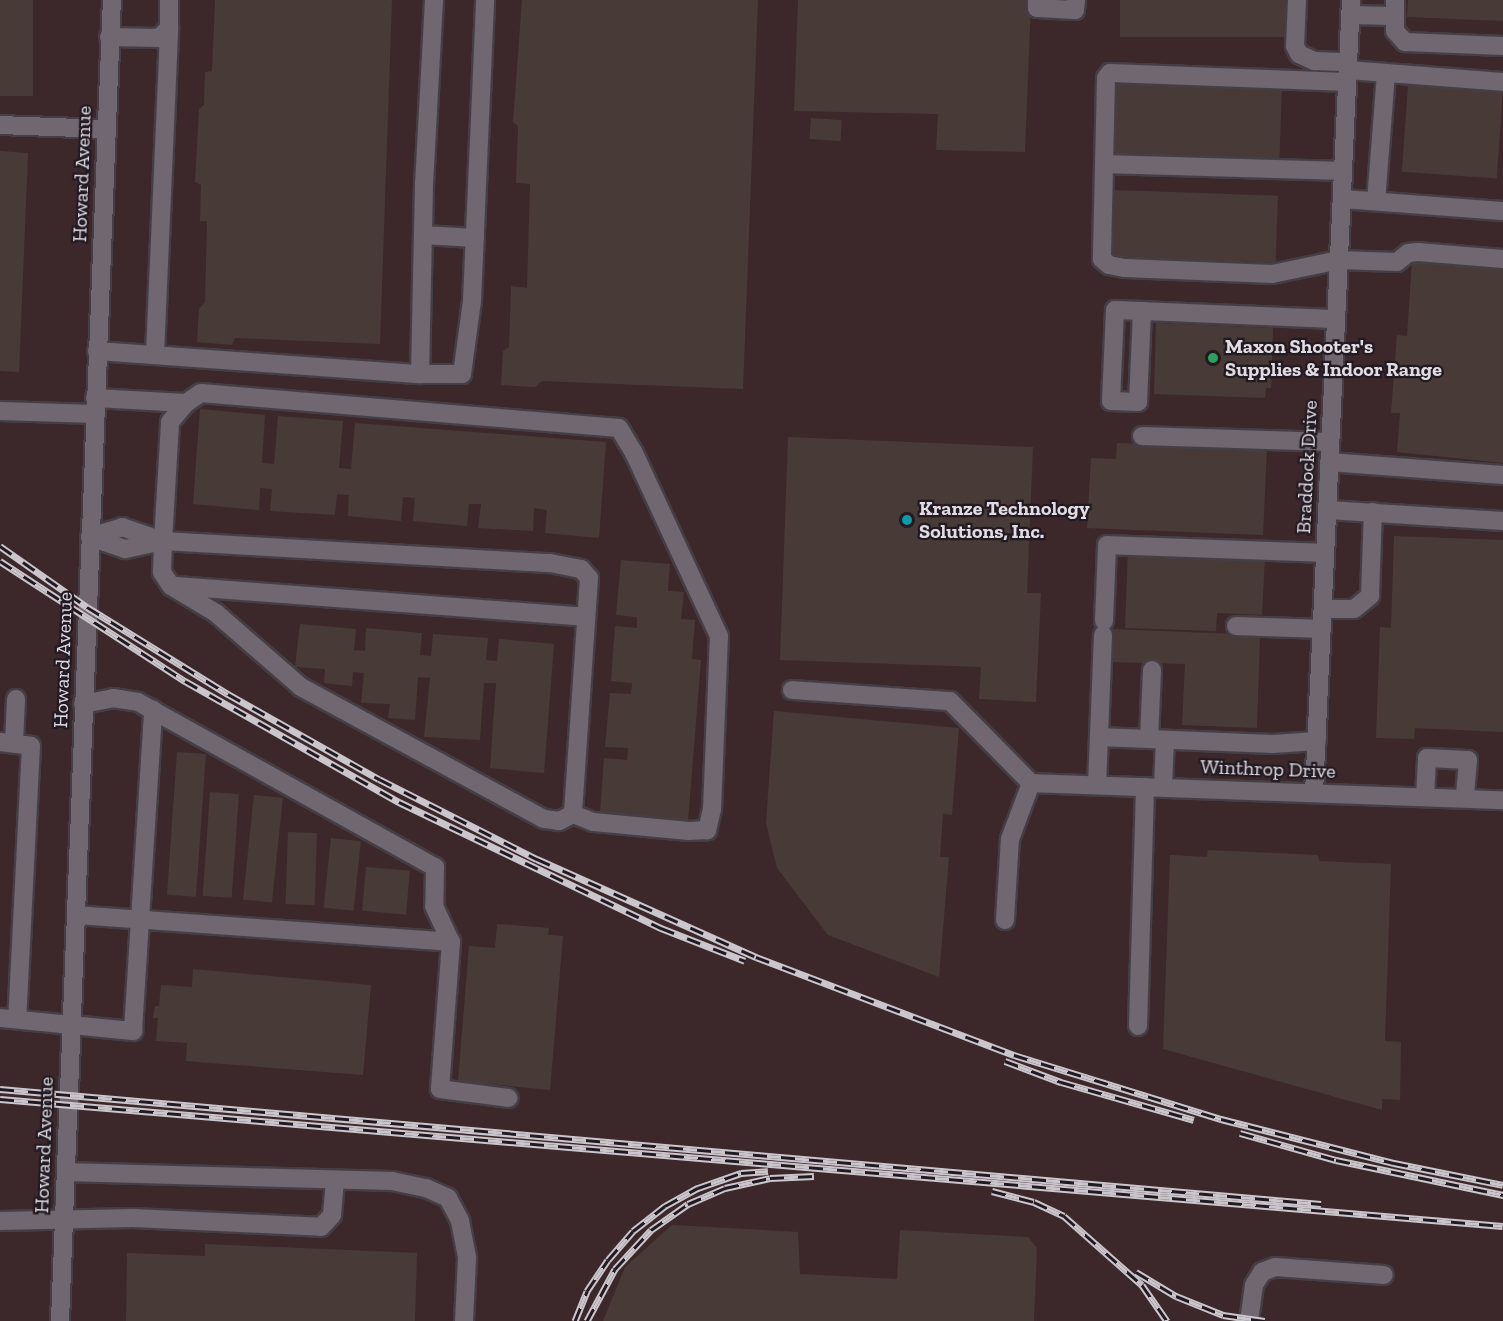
<!DOCTYPE html>
<style>
body{margin:0}
#map{position:relative;width:1503px;height:1321px;overflow:hidden;background:#2c232c;font-family:"Zilla Slab",serif}
div>[style]{position:absolute}
[style*='--x']{left:calc(var(--x)*1px);top:calc(var(--y)*1px);width:calc(var(--w)*1px);rotate:calc(var(--a)*1deg)}
.industrial>*{inset:0;background:#3c282a;transform-origin:0 0}
.building>*{inset:0;background:#483b37;transform-origin:0 0}
.roads{filter:drop-shadow(2px 0 #453f45) drop-shadow(-2px 0 #453f45) drop-shadow(0 2px #453f45) drop-shadow(0 -2px #453f45)}
.minor>*{height:18px;margin:-9px;padding:0 9px;transform-origin:9px;border-radius:9px;background:#706771}
.rail>*{height:7px;margin-top:-3.5px;transform-origin:0;background:repeating-linear-gradient(90deg,#221a22 0 14px,#cbc6cc 0 28px);box-sizing:border-box;border-block:2px solid #cbc6cc}
.dots>*{width:16px;height:16px;translate:-50% -50%;box-sizing:border-box;border:3px solid #221a22;border-radius:50%}
span{translate:-50% -50%;white-space:nowrap;text-align:center;line-height:1.15;-webkit-text-stroke:4.5px #221a22;paint-order:stroke}
.street-label{font-size:20px;color:#e1dce2}
.poi-label{font-size:20px;color:#e1dce2;font-weight:700}
.left{translate:0 -50%;text-align:left}
</style>
<div id="map">
<div class="industrial">
<div style="left:0;top:0;width:1503px;height:1321px"></div>
</div>
<div class="building">
<div style="left:0;top:0;width:33px;height:96px"></div>
<div style="clip-path:polygon(215px 0,392px 0,380px 344px,235px 338px,232px 345px,197px 342px,199px 309px,205px 302px,207px 221px,200px 221px,201px 185px,195px 182px,199px 109px,204px 105px,205px 72px,212px 71px)"></div>
<div style="clip-path:polygon(522px 0,758px 0,743px 389px,542px 381px,535px 387px,501px 385px,503px 351px,509px 347px,511px 286px,527px 288px,530px 184px,516px 183px,518px 126px,513px 122px)"></div>
<div style="clip-path:polygon(798px 0,1031px 0,1025px 152px,936px 150px,938px 114px,794px 111px)"></div>
<div style="left:1120px;top:0;width:166px;height:37px"></div>
<div style="clip-path:polygon(1408px 0,1503px 0,1503px 21px,1407px 17px)"></div>
<div style="left:1116px;top:83px;width:166px;height:71px;rotate:2deg"></div>
<div style="left:1408px;top:85px;width:95px;height:87px;rotate:4deg"></div>
<div style="left:811px;top:118px;width:31px;height:21px;rotate:4deg"></div>
<div style="clip-path:polygon(0 151px,28px 153px,19px 372px,0 371px)"></div>
<div style="left:1113px;top:190px;width:165px;height:67px;rotate:2deg"></div>
<div style="clip-path:polygon(1412px 261px,1503px 269px,1503px 463px,1397px 452px,1400px 413px,1391px 413px,1397px 335px,1407px 336px)"></div>
<div style="clip-path:polygon(1156px 323px,1273px 328px,1271px 388px,1266px 388px,1265px 398px,1154px 394px)"></div>
<div style="clip-path:polygon(200px 409px,265px 415px,262px 463px,274px 464px,278px 416px,343px 421px,339px 468px,351px 469px,355px 423px,606px 442px,599px 538px,545px 533px,547px 510px,534px 508px,533px 531px,478px 528px,481px 504px,469px 504px,467px 526px,413px 521px,415px 498px,403px 497px,401px 521px,348px 516px,349px 495px,337px 494px,335px 515px,270px 511px,272px 489px,260px 488px,259px 510px,193px 504px)"></div>
<div style="clip-path:polygon(788px 437px,1033px 447px,1027px 593px,1041px 593px,1036px 702px,979px 699px,981px 667px,780px 660px)"></div>
<div style="clip-path:polygon(1117px 443px,1267px 448px,1263px 535px,1087px 528px,1091px 458px,1116px 459px)"></div>
<div style="clip-path:polygon(1394px 536px,1503px 540px,1503px 732px,1415px 728px,1414px 739px,1376px 738px,1380px 627px,1391px 628px)"></div>
<div style="clip-path:polygon(1128px 550px,1265px 556px,1262px 615px,1217px 613px,1216px 631px,1125px 628px)"></div>
<div style="clip-path:polygon(621px 560px,670px 564px,668px 591px,684px 592px,681px 619px,695px 620px,692px 659px,701px 660px,688px 821px,600px 813px,604px 758px,627px 760px,628px 748px,605px 747px,610px 693px,631px 694px,632px 683px,611px 681px,615px 626px,637px 628px,637px 617px,616px 615px)"></div>
<div style="clip-path:polygon(300px 624px,356px 629px,354px 650px,365px 651px,366px 628px,422px 633px,420px 655px,431px 656px,433px 634px,488px 638px,486px 660px,497px 661px,499px 639px,554px 644px,544px 773px,490px 768px,496px 683px,484px 683px,480px 740px,424px 737px,430px 678px,418px 677px,415px 720px,388px 718px,390px 704px,361px 703px,364px 673px,353px 672px,352px 686px,324px 683px,325px 669px,295px 667px)"></div>
<div style="clip-path:polygon(1112px 629px,1260px 635px,1257px 728px,1182px 725px,1185px 664px,1111px 662px)"></div>
<div style="clip-path:polygon(774px 711px,959px 728px,952px 815px,943px 814px,940px 857px,949px 857px,939px 977px,828px 935px,777px 868px,766px 823px)"></div>
<div style="left:177px;top:752px;width:29px;height:143px;rotate:4deg"></div>
<div style="left:210px;top:792px;width:29px;height:104px;rotate:4deg"></div>
<div style="left:254px;top:795px;width:29px;height:105px;rotate:6deg"></div>
<div style="left:288px;top:832px;width:29px;height:72px;rotate:2deg"></div>
<div style="left:331px;top:838px;width:30px;height:70px;rotate:6deg"></div>
<div style="clip-path:polygon(1208px 850px,1318px 855px,1319px 861px,1391px 864px,1385px 1041px,1401px 1042px,1400px 1100px,1382px 1099px,1382px 1110px,1163px 1049px,1170px 855px,1207px 857px)"></div>
<div style="left:366px;top:867px;width:44px;height:44px;rotate:5deg"></div>
<div style="clip-path:polygon(497px 924px,549px 928px,548px 935px,563px 936px,550px 1090px,458px 1081px,469px 946px,495px 948px)"></div>
<div style="clip-path:polygon(193px 969px,371px 985px,363px 1075px,186px 1061px,187px 1043px,156px 1041px,158px 1018px,153px 1018px,155px 1006px,159px 1006px,161px 985px,192px 987px)"></div>
<div style="clip-path:polygon(672px 1225px,798px 1232px,800px 1274px,897px 1279px,900px 1230px,1028px 1237px,1037px 1248px,1034px 1321px,603px 1321px,625px 1267px)"></div>
<div style="clip-path:polygon(205px 1244px,417px 1253px,415px 1321px,126px 1321px,127px 1253px,205px 1256px)"></div>
</div>
<div class="roads">
<div class="minor">
<div style="--x:434;--y:0;--w:184;--a:93.1"></div>
<div style="--x:424;--y:184;--w:190;--a:91.2"></div>
<div style="--x:420;--y:374;--w:42;--a:0"></div>
<div style="--x:462;--y:374;--w:74;--a:-82.2"></div>
<div style="--x:472;--y:301;--w:301;--a:-87.5"></div>
<div style="--x:1037;--y:0;--w:8;--a:90"></div>
<div style="--x:1037;--y:8;--w:38;--a:3"></div>
<div style="--x:1075;--y:10;--w:10;--a:-84"></div>
<div style="--x:1297;--y:0;--w:46;--a:92.5"></div>
<div style="--x:1295;--y:46;--w:9;--a:63"></div>
<div style="--x:1299;--y:54;--w:17;--a:25"></div>
<div style="--x:1314;--y:61;--w:34;--a:2"></div>
<div style="--x:1395;--y:0;--w:31;--a:90"></div>
<div style="--x:1395;--y:31;--w:15;--a:48"></div>
<div style="--x:1405;--y:42;--w:98;--a:2.3"></div>
<div style="--x:1350;--y:15;--w:44;--a:1.3"></div>
<div style="--x:109;--y:37;--w:50;--a:1.1"></div>
<div style="--x:159;--y:38;--w:14;--a:-45"></div>
<div style="--x:169;--y:28;--w:28;--a:-90"></div>
<div style="--x:1348;--y:70;--w:155;--a:4.4"></div>
<div style="--x:1347;--y:82;--w:237;--a:-177.8"></div>
<div style="--x:1110;--y:73;--w:6;--a:129"></div>
<div style="--x:1106;--y:78;--w:181;--a:91.3"></div>
<div style="--x:1102;--y:259;--w:9;--a:41"></div>
<div style="--x:1109;--y:265;--w:16;--a:11"></div>
<div style="--x:1125;--y:268;--w:147;--a:2.3"></div>
<div style="--x:1272;--y:274;--w:68;--a:-11.8"></div>
<div style="--x:1339;--y:260;--w:58;--a:2"></div>
<div style="--x:1397;--y:262;--w:14;--a:-39"></div>
<div style="--x:1408;--y:253;--w:10;--a:-6"></div>
<div style="--x:1418;--y:252;--w:85;--a:4.7"></div>
<div style="--x:0;--y:125;--w:106;--a:2.2"></div>
<div style="--x:1104;--y:164;--w:239;--a:1.7"></div>
<div style="--x:1342;--y:199;--w:161;--a:4.3"></div>
<div style="--x:1376;--y:201;--w:128;--a:-85.5"></div>
<div style="--x:423;--y:235;--w:52;--a:3.3"></div>
<div style="--x:1142;--y:311;--w:91;--a:92.5"></div>
<div style="--x:1138;--y:402;--w:27;--a:-178"></div>
<div style="--x:1111;--y:401;--w:91;--a:-87.5"></div>
<div style="--x:1115;--y:310;--w:27;--a:2"></div>
<div style="--x:1142;--y:311;--w:194;--a:2.4"></div>
<div style="--x:97;--y:351;--w:324;--a:4.1"></div>
<div style="--x:155;--y:354;--w:326;--a:-87.5"></div>
<div style="--x:95;--y:398;--w:91;--a:3.1"></div>
<div style="--x:0;--y:411;--w:95;--a:1.8"></div>
<div style="--x:1142;--y:436;--w:188;--a:1.8"></div>
<div style="--x:1329;--y:462;--w:174;--a:4.3"></div>
<div style="--x:1328;--y:510;--w:175;--a:3.6"></div>
<div style="--x:122;--y:527;--w:43;--a:18.9"></div>
<div style="--x:163;--y:541;--w:39;--a:168"></div>
<div style="--x:125;--y:549;--w:37;--a:-161"></div>
<div style="--x:90;--y:537;--w:34;--a:-17"></div>
<div style="--x:163;--y:541;--w:388;--a:3.3"></div>
<div style="--x:550;--y:563;--w:32;--a:11"></div>
<div style="--x:581;--y:569;--w:12;--a:48"></div>
<div style="--x:589;--y:578;--w:237;--a:93.9"></div>
<div style="--x:573;--y:814;--w:16;--a:153"></div>
<div style="--x:559;--y:821;--w:15;--a:-172"></div>
<div style="--x:544;--y:819;--w:277;--a:-151.5"></div>
<div style="--x:301;--y:687;--w:113;--a:-139"></div>
<div style="--x:216;--y:613;--w:52;--a:-149"></div>
<div style="--x:171;--y:586;--w:17;--a:-123"></div>
<div style="--x:162;--y:572;--w:31;--a:-88"></div>
<div style="--x:163;--y:541;--w:119;--a:-86.6"></div>
<div style="--x:170;--y:422;--w:25;--a:-50"></div>
<div style="--x:186;--y:403;--w:18;--a:-34"></div>
<div style="--x:201;--y:393;--w:419;--a:4.8"></div>
<div style="--x:619;--y:428;--w:29;--a:59"></div>
<div style="--x:634;--y:453;--w:202;--a:65.1"></div>
<div style="--x:719;--y:636;--w:173;--a:92.3"></div>
<div style="--x:712;--y:809;--w:22;--a:103"></div>
<div style="--x:707;--y:830;--w:18;--a:177"></div>
<div style="--x:689;--y:831;--w:96;--a:-174.6"></div>
<div style="--x:593;--y:822;--w:22;--a:-158"></div>
<div style="--x:175;--y:586;--w:412;--a:4.3"></div>
<div style="--x:1323;--y:609;--w:31;--a:0"></div>
<div style="--x:1354;--y:609;--w:21;--a:-39"></div>
<div style="--x:1370;--y:596;--w:84;--a:-88"></div>
<div style="--x:1104;--y:621;--w:76;--a:-87.7"></div>
<div style="--x:1107;--y:545;--w:218;--a:2.1"></div>
<div style="--x:1236;--y:626;--w:86;--a:2"></div>
<div style="--x:792;--y:690;--w:158;--a:4"></div>
<div style="--x:950;--y:701;--w:115;--a:45.4"></div>
<div style="--x:83;--y:704;--w:31;--a:-11"></div>
<div style="--x:113;--y:698;--w:25;--a:9"></div>
<div style="--x:138;--y:702;--w:340;--a:29.1"></div>
<div style="--x:435;--y:867;--w:39;--a:91"></div>
<div style="--x:434;--y:906;--w:40;--a:65"></div>
<div style="--x:451;--y:942;--w:147;--a:94.3"></div>
<div style="--x:440;--y:1089;--w:69;--a:7.5"></div>
<div style="--x:1099;--y:737;--w:174;--a:2.3"></div>
<div style="--x:1273;--y:744;--w:44;--a:-3.9"></div>
<div style="--x:1149;--y:739;--w:69;--a:-87.5"></div>
<div style="--x:0;--y:742;--w:31;--a:7"></div>
<div style="--x:31;--y:746;--w:273;--a:92.9"></div>
<div style="--x:14;--y:743;--w:44;--a:-87.4"></div>
<div style="--x:1031;--y:783;--w:472;--a:2.1"></div>
<div style="--x:1097;--y:785;--w:150;--a:-87.7"></div>
<div style="--x:1163;--y:787;--w:47;--a:-87.6"></div>
<div style="--x:1314;--y:793;--w:794;--a:-87.33"></div>
<div style="--x:1425;--y:797;--w:39;--a:-87"></div>
<div style="--x:1427;--y:758;--w:41;--a:2.8"></div>
<div style="--x:1468;--y:760;--w:38;--a:95"></div>
<div style="--x:76;--y:915;--w:376;--a:4.1"></div>
<div style="--x:1005;--y:920;--w:81;--a:-86.5"></div>
<div style="--x:1010;--y:839;--w:60;--a:-69.4"></div>
<div style="--x:0;--y:1018;--w:134;--a:5.6"></div>
<div style="--x:133;--y:1031;--w:322;--a:-86.4"></div>
<div style="--x:1138;--y:1026;--w:239;--a:-88.3"></div>
<div style="--x:66;--y:1172;--w:326;--a:1.6"></div>
<div style="--x:392;--y:1181;--w:35;--a:12"></div>
<div style="--x:426;--y:1188;--w:24;--a:24"></div>
<div style="--x:448;--y:1198;--w:26;--a:62"></div>
<div style="--x:460;--y:1221;--w:38;--a:79"></div>
<div style="--x:467;--y:1258;--w:63;--a:92.7"></div>
<div style="--x:0;--y:1221;--w:133;--a:-1.3"></div>
<div style="--x:133;--y:1218;--w:188;--a:2.7"></div>
<div style="--x:321;--y:1227;--w:16;--a:-47"></div>
<div style="--x:332;--y:1215;--w:33;--a:-85"></div>
<div style="--x:60;--y:1321;--w:1322;--a:-87.75"></div>
<div style="--x:1249;--y:1321;--w:36;--a:-82"></div>
<div style="--x:1254;--y:1285;--w:15;--a:-58"></div>
<div style="--x:1262;--y:1272;--w:14;--a:-21"></div>
<div style="--x:1275;--y:1267;--w:109;--a:4.2"></div>
</div>
</div>
<div class="rail">
<div style="--x:0;--y:546;--w:106;--a:35"></div>
<div style="--x:87;--y:607;--w:166;--a:31.7"></div>
<div style="--x:228;--y:694;--w:173;--a:29.4"></div>
<div style="--x:379;--y:779;--w:177;--a:26.9"></div>
<div style="--x:537;--y:859;--w:240;--a:24.1"></div>
<div style="--x:756;--y:957;--w:276;--a:20.8"></div>
<div style="--x:1014;--y:1055;--w:217;--a:17.2"></div>
<div style="--x:1221;--y:1119;--w:179;--a:14.3"></div>
<div style="--x:1394;--y:1163;--w:111;--a:11.4"></div>
<div style="--x:0;--y:561;--w:221;--a:33"></div>
<div style="--x:185;--y:681;--w:246;--a:29.5"></div>
<div style="--x:399;--y:802;--w:291;--a:25.7"></div>
<div style="--x:661;--y:928;--w:90;--a:21.4"></div>
<div style="--x:1005;--y:1061;--w:60;--a:20.6"></div>
<div style="--x:1061;--y:1082;--w:138;--a:15.9"></div>
<div style="--x:0;--y:1089;--w:1326;--a:4.98"></div>
<div style="--x:0;--y:1099;--w:1508;--a:4.83"></div>
<div style="--x:1240;--y:1133;--w:100;--a:15.7"></div>
<div style="--x:1336;--y:1160;--w:171;--a:11.8"></div>
<div style="--x:992;--y:1191;--w:43;--a:14.7"></div>
<div style="--x:1034;--y:1202;--w:33;--a:25"></div>
<div style="--x:1064;--y:1216;--w:104;--a:41.5"></div>
<div style="--x:1142;--y:1285;--w:44;--a:55.2"></div>
<div style="--x:1136;--y:1272;--w:47;--a:31"></div>
<div style="--x:1176;--y:1296;--w:51;--a:22"></div>
<div style="--x:1223;--y:1315;--w:42;--a:8.1"></div>
<div style="--x:575;--y:1321;--w:32;--a:-68"></div>
<div style="--x:587;--y:1291;--w:37;--a:-56"></div>
<div style="--x:608;--y:1260;--w:38;--a:-49"></div>
<div style="--x:633;--y:1231;--w:41;--a:-38"></div>
<div style="--x:665;--y:1206;--w:38;--a:-29"></div>
<div style="--x:698;--y:1188;--w:46;--a:-19.2"></div>
<div style="--x:741;--y:1173;--w:27;--a:-4"></div>
<div style="--x:587;--y:1321;--w:59;--a:-61.7"></div>
<div style="--x:615;--y:1269;--w:53;--a:-47.3"></div>
<div style="--x:651;--y:1230;--w:45;--a:-35.1"></div>
<div style="--x:688;--y:1204;--w:40;--a:-23.4"></div>
<div style="--x:725;--y:1188;--w:46;--a:-12.5"></div>
<div style="--x:770;--y:1178;--w:44;--a:-2.6"></div>
</div>
<div class="dots">
<div style="left:1213px;top:358px;background:#2e9e5b"></div>
<div style="left:907px;top:520px;background:#0f9aa8"></div>
</div>
<div class="street-label">
<span style="left:82px;top:174px;rotate:-88deg">Howard Avenue</span>
<span style="left:1307px;top:467px;rotate:-87deg">Braddock Drive</span>
<span style="left:63px;top:660px;rotate:-88deg">Howard Avenue</span>
<span style="left:1268px;top:769px;rotate:2deg">Winthrop Drive</span>
<span style="left:44px;top:1145px;rotate:-88deg">Howard Avenue</span>
</div>
<div class="poi-label">
<span class="left" style="left:1225px;top:358px">Maxon Shooter's<br>Supplies &amp; Indoor Range</span>
<span class="left" style="left:919px;top:520px">Kranze Technology<br>Solutions, Inc.</span>
</div>
</div>
